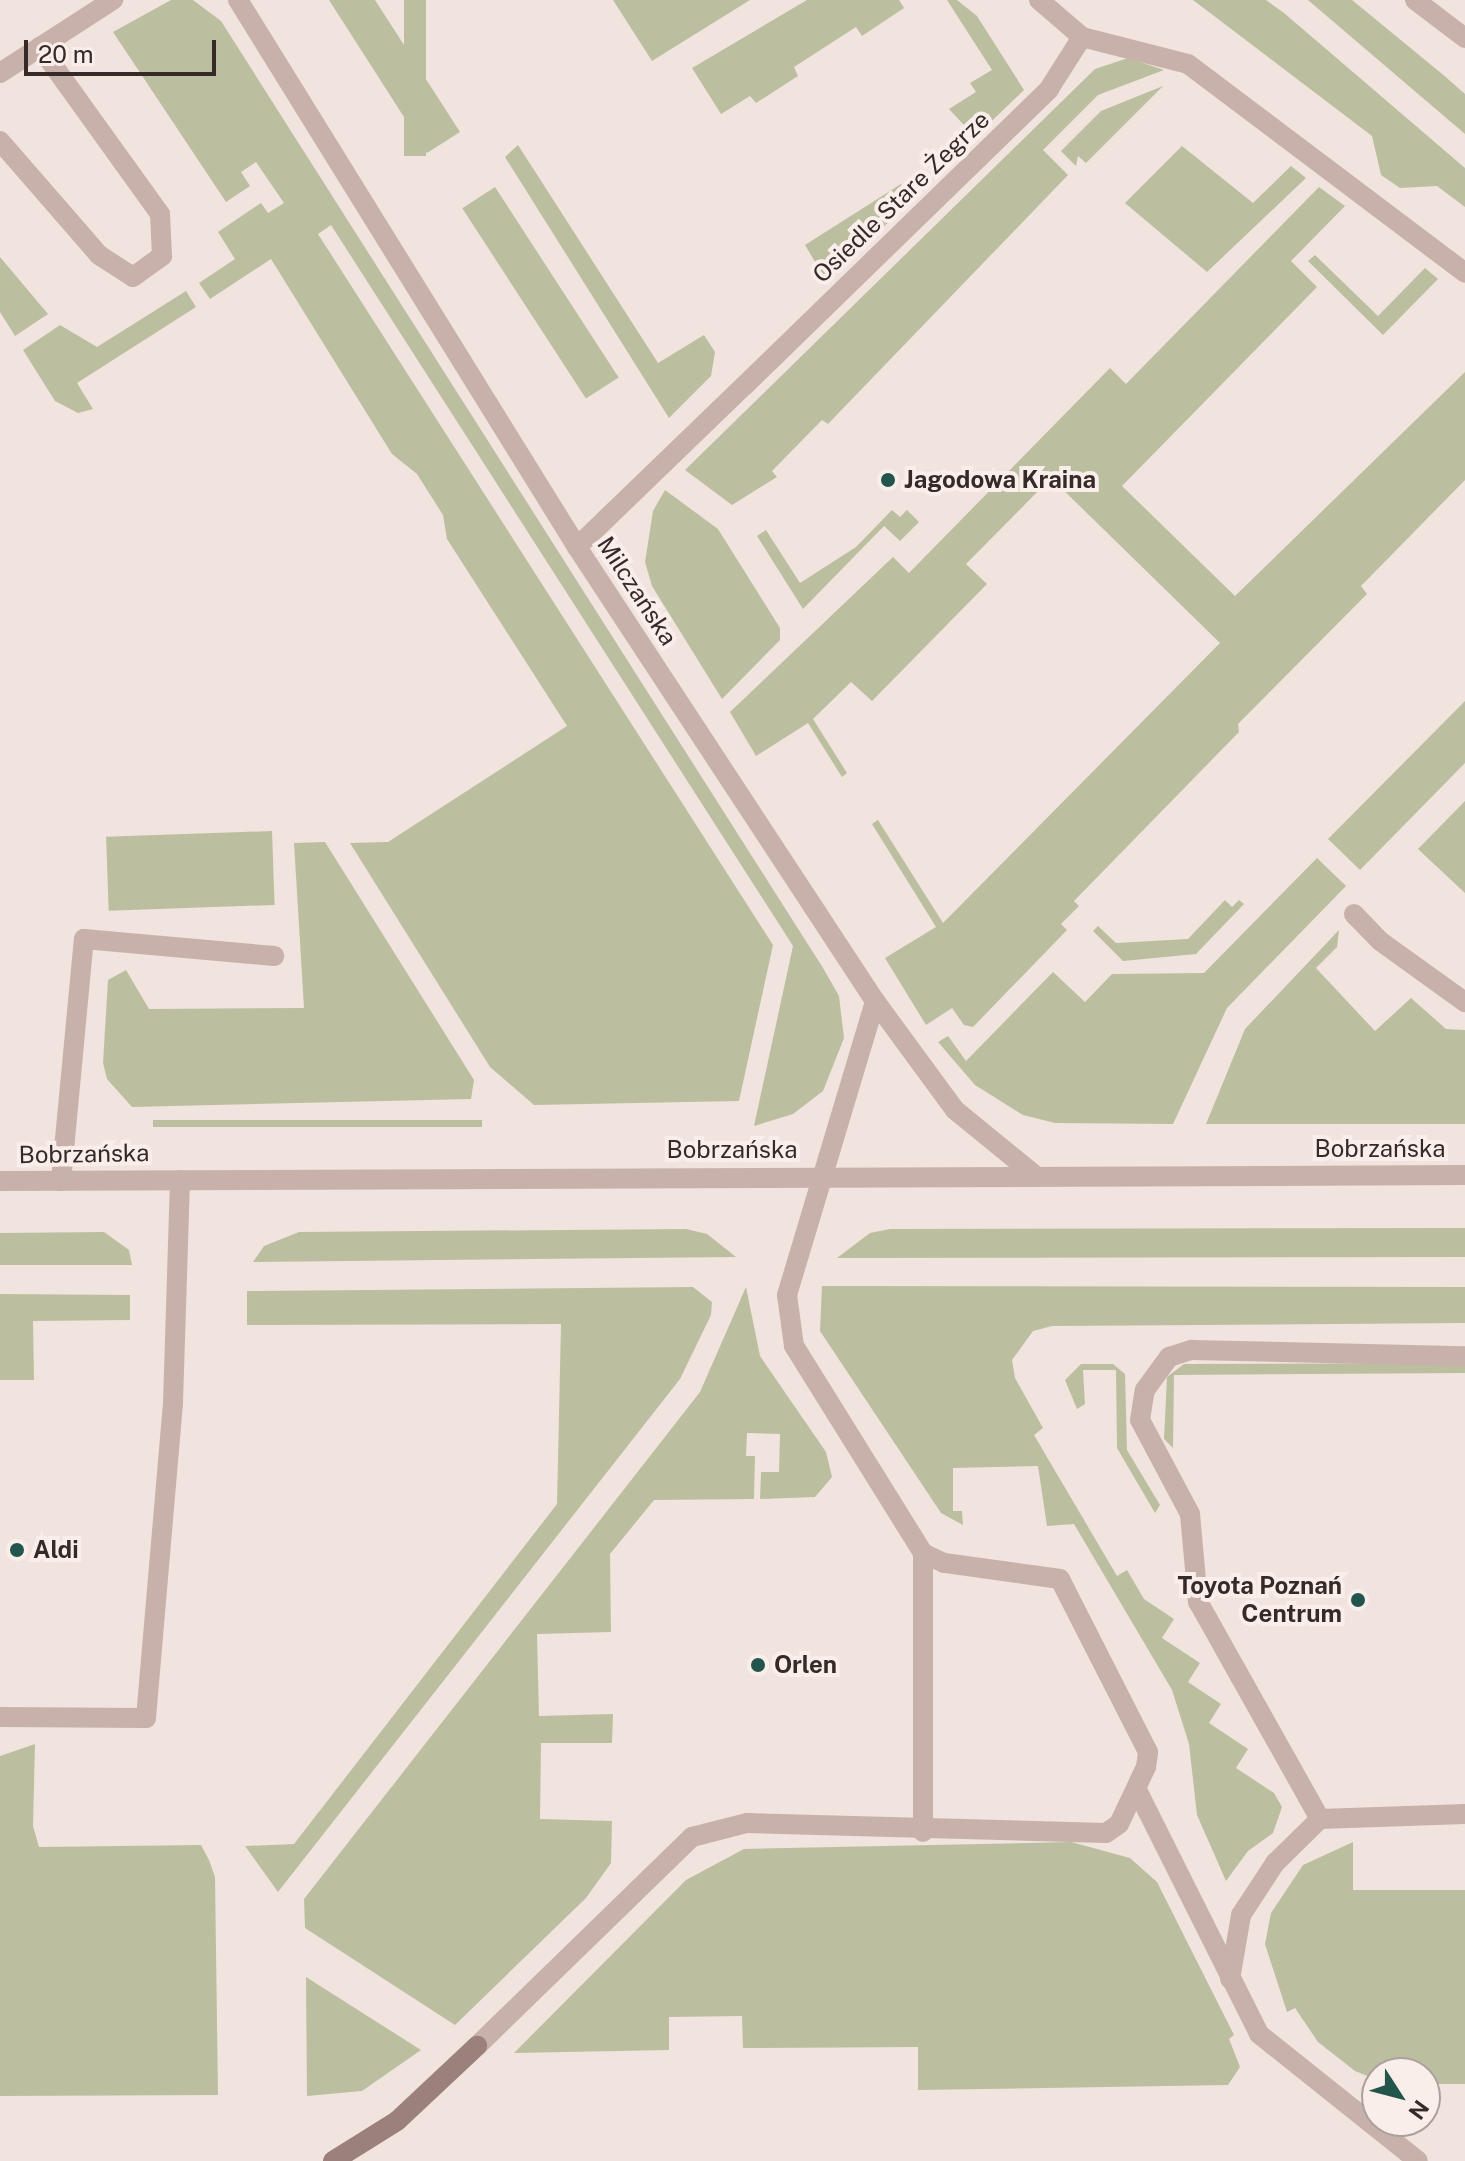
<!DOCTYPE html>
<meta charset="utf-8">
<style>
body{margin:0}
#map{position:relative;width:1465px;height:2161px;overflow:hidden;background:#f1e3de;font-family:"Public Sans",sans-serif}
div>[style]{position:absolute}
[style*='--x']{left:calc(var(--x)*1px);top:calc(var(--y)*1px);width:calc(var(--w)*1px);rotate:calc(var(--a)*1deg)}
.green>*{inset:0;background:#bbbf9f;transform-origin:0 0}
.lane>*{height:20px;margin:-10px;padding:0 10px;transform-origin:10px;border-radius:10px;background:#c8b1aa}
.street>*{height:20px;margin:-10px;padding:0 10px;transform-origin:10px;border-radius:10px;background:#c8b1aa}
.secondary>*{height:20px;margin:-10px;padding:0 10px;transform-origin:10px;border-radius:10px;background:#9c807c}
.dots>*{width:22px;height:22px;translate:-50% -50%;box-sizing:border-box;border:4px solid #f9eeea;border-radius:50%}
span{translate:-50% -50%;white-space:nowrap;text-align:center;line-height:1.15;-webkit-text-stroke:8px #f9eeea;paint-order:stroke}
.street-label{font-size:24px;color:#362a29}
.poi-label{font-size:24px;color:#362a29;font-weight:700}
.left{translate:0 -50%;text-align:left}
.right{translate:-100% -50%;text-align:right}
.north{position:absolute;left:1361px;top:2057px;width:80px;height:80px;box-sizing:border-box;background:#f9eeea;border:2px solid #aba09d;border-radius:50%;rotate:126deg;font-size:22px;font-weight:700;line-height:32px;text-align:center;color:#362a29}
.north::after{content:'';display:block;margin:auto;width:28px;height:36px;background:#22554c;clip-path:polygon(50% 0,100% 100%,50% 72%,0 100%)}
.scale{position:absolute;left:24px;top:40px;width:192px;height:36px;box-sizing:border-box;border:4px solid #362a29;border-top:0;padding-left:10px;font-size:24px;line-height:28px;white-space:nowrap;color:#362a29;-webkit-text-stroke:6px #f9eeea;paint-order:stroke}
</style>
<div id="map">
<div class="green">
<div style="clip-path:polygon(171px 0,193px 0,221px 21px,823px 968px,839px 996px,844px 1038px,823px 1091px,793px 1114px,754px 1126px,793px 946px,331px 225px,318px 234px,773px 945px,739px 1101px,534px 1105px,490px 1067px,350px 843px,388px 842px,567px 726px,447px 539px,443px 515px,417px 474px,392px 454px,271px 259px,210px 299px,199px 283px,235px 259px,218px 232px,261px 203px,268px 213px,284px 203px,256px 162px,241px 172px,250px 186px,226px 202px,113px 32px)"></div>
<div style="clip-path:polygon(329px 0,375px 0,460px 132px,427px 153px)"></div>
<div style="left:404px;top:0;width:22px;height:156px"></div>
<div style="clip-path:polygon(613px 0,750px 0,652px 61px)"></div>
<div style="clip-path:polygon(807px 0,899px 0,904px 8px,862px 36px,856px 27px,794px 67px,798px 76px,756px 103px,750px 96px,721px 114px,692px 68px)"></div>
<div style="clip-path:polygon(947px 0,957px 0,977px 16px,1024px 90px,975px 137px,949px 109px,976px 92px,970px 83px,992px 70px)"></div>
<div style="clip-path:polygon(1193px 0,1266px 0,1284px 13px,1465px 168px,1465px 207px,1437px 186px,1400px 188px,1381px 175px,1372px 136px)"></div>
<div style="clip-path:polygon(1308px 0,1352px 0,1441px 73px,1465px 94px,1465px 134px)"></div>
<div style="clip-path:polygon(1128px 58px,1164px 70px,1098px 95px,1043px 150px,1068px 175px,828px 424px,822px 420px,772px 471px,777px 477px,732px 505px,685px 470px,1095px 69px)"></div>
<div style="clip-path:polygon(1163px 86px,1086px 163px,1078px 156px,1076px 166px,1061px 151px,1101px 111px)"></div>
<div style="clip-path:polygon(518px 145px,658px 363px,704px 335px,715px 352px,711px 376px,669px 418px,505px 157px)"></div>
<div style="clip-path:polygon(1182px 146px,1253px 203px,1291px 166px,1306px 178px,1207px 272px,1125px 203px)"></div>
<div style="clip-path:polygon(901px 184px,915px 196px,827px 282px,805px 245px)"></div>
<div style="left:495px;top:187px;width:227px;height:39px;rotate:57deg"></div>
<div style="clip-path:polygon(1319px 187px,1345px 206px,1291px 261px,1317px 287px,1122px 486px,1235px 596px,1465px 372px,1465px 480px,1361px 586px,1367px 594px,1238px 724px,1239px 732px,1074px 901px,1079px 906px,1061px 924px,1067px 930px,973px 1027px,964px 1025px,952px 1008px,926px 1025px,885px 958px,936px 927px,872px 824px,878px 820px,943px 923px,1220px 643px,1051px 478px,966px 564px,987px 584px,872px 701px,851px 682px,813px 719px,847px 773px,842px 777px,808px 723px,756px 756px,730px 712px,893px 557px,909px 573px,1110px 368px,1126px 384px)"></div>
<div style="clip-path:polygon(1315px 255px,1378px 316px,1425px 268px,1438px 279px,1383px 335px,1308px 261px)"></div>
<div style="clip-path:polygon(0 257px,48px 314px,15px 336px,0 312px)"></div>
<div style="clip-path:polygon(186px 291px,196px 307px,77px 383px,93px 409px,78px 413px,55px 401px,23px 350px,60px 325px,97px 347px)"></div>
<div style="clip-path:polygon(665px 490px,718px 529px,780px 628px,780px 640px,722px 699px,652px 586px,645px 562px,653px 511px)"></div>
<div style="clip-path:polygon(892px 510px,900px 517px,907px 510px,919px 522px,900px 541px,884px 526px,803px 609px,757px 536px,766px 530px,800px 583px,856px 547px)"></div>
<div style="clip-path:polygon(1465px 701px,1465px 763px,1360px 870px,1328px 839px)"></div>
<div style="clip-path:polygon(1465px 801px,1465px 893px,1418px 849px)"></div>
<div style="left:272px;top:831px;width:74px;height:166px;rotate:88deg"></div>
<div style="clip-path:polygon(325px 842px,474px 1080px,471px 1099px,132px 1107px,107px 1079px,103px 1063px,108px 980px,126px 970px,149px 1009px,304px 1008px,294px 843px)"></div>
<div style="clip-path:polygon(1317px 858px,1346px 886px,1227px 1008px,1173px 1124px,1055px 1123px,1023px 1115px,975px 1085px,938px 1042px,948px 1036px,966px 1061px,1053px 972px,1085px 1002px,1112px 974px,1204px 973px)"></div>
<div style="clip-path:polygon(1225px 900px,1232px 907px,1239px 900px,1244px 904px,1196px 954px,1123px 961px,1093px 931px,1098px 926px,1116px 943px,1188px 939px)"></div>
<div style="clip-path:polygon(1339px 930px,1337px 947px,1316px 968px,1375px 1031px,1411px 998px,1446px 1029px,1465px 1030px,1465px 1124px,1206px 1124px,1245px 1029px)"></div>
<div style="left:482px;top:1120px;width:7px;height:329px;rotate:90deg"></div>
<div style="clip-path:polygon(1465px 1228px,1465px 1257px,837px 1258px,870px 1233px,890px 1229px)"></div>
<div style="clip-path:polygon(686px 1229px,707px 1234px,736px 1257px,253px 1262px,264px 1246px,299px 1232px)"></div>
<div style="clip-path:polygon(104px 1232px,129px 1250px,132px 1265px,0 1265px,0 1233px)"></div>
<div style="clip-path:polygon(822px 1286px,1465px 1287px,1465px 1323px,1052px 1326px,1033px 1331px,1012px 1360px,1015px 1378px,1043px 1428px,1034px 1435px,1117px 1576px,1127px 1570px,1144px 1599px,1174px 1619px,1162px 1638px,1200px 1663px,1188px 1682px,1221px 1704px,1209px 1723px,1248px 1749px,1236px 1768px,1274px 1793px,1282px 1807px,1273px 1833px,1248px 1851px,1226px 1881px,1197px 1815px,1189px 1744px,1172px 1690px,1074px 1524px,1047px 1526px,1038px 1466px,953px 1468px,953px 1511px,962px 1511px,963px 1525px,941px 1513px,820px 1331px)"></div>
<div style="clip-path:polygon(693px 1287px,712px 1302px,711px 1315px,680px 1379px,278px 1892px,245px 1846px,294px 1844px,557px 1504px,561px 1324px,247px 1325px,247px 1291px)"></div>
<div style="clip-path:polygon(746px 1287px,760px 1356px,826px 1452px,832px 1477px,815px 1497px,760px 1499px,761px 1472px,779px 1472px,780px 1434px,747px 1433px,746px 1456px,755px 1456px,754px 1499px,654px 1500px,610px 1554px,611px 1632px,537px 1634px,539px 1716px,613px 1714px,612px 1743px,541px 1743px,540px 1819px,612px 1821px,611px 1863px,586px 1898px,455px 2025px,305px 1928px,304px 1899px,700px 1392px)"></div>
<div style="clip-path:polygon(0 1294px,130px 1295px,130px 1320px,33px 1321px,34px 1380px,0 1380px)"></div>
<div style="clip-path:polygon(1465px 1363px,1465px 1373px,1174px 1375px,1173px 1448px,1164px 1439px,1167px 1377px,1184px 1364px)"></div>
<div style="clip-path:polygon(1081px 1364px,1113px 1364px,1125px 1374px,1127px 1450px,1160px 1505px,1155px 1513px,1117px 1448px,1116px 1370px,1083px 1370px,1085px 1404px,1077px 1409px,1065px 1380px)"></div>
<div style="clip-path:polygon(35px 1744px,33px 1826px,39px 1847px,201px 1845px,209px 1860px,215px 1877px,218px 2095px,0 2096px,0 1756px)"></div>
<div style="clip-path:polygon(1071px 1842px,1130px 1858px,1157px 1882px,1234px 2035px,1229px 2039px,1240px 2067px,1228px 2085px,918px 2090px,918px 2047px,743px 2048px,742px 2016px,669px 2017px,669px 2050px,514px 2053px,686px 1880px,744px 1849px)"></div>
<div style="clip-path:polygon(1353px 1842px,1353px 1890px,1465px 1890px,1465px 2084px,1425px 2084px,1425px 2073px,1377px 2073px,1377px 2080px,1355px 2071px,1318px 2042px,1295px 2008px,1287px 2012px,1265px 1944px,1271px 1913px,1303px 1865px)"></div>
<div style="clip-path:polygon(306px 1977px,421px 2050px,362px 2091px,307px 2096px)"></div>
</div>
<div class="lane">
<div style="--x:0;--y:73;--w:135;--a:-32.9"></div>
<div style="--x:0;--y:141;--w:151;--a:49"></div>
<div style="--x:99;--y:255;--w:40;--a:32.9"></div>
<div style="--x:133;--y:277;--w:36;--a:-36"></div>
<div style="--x:162;--y:256;--w:42;--a:-92.7"></div>
<div style="--x:160;--y:214;--w:206;--a:-125.7"></div>
<div style="--x:577;--y:547;--w:232;--a:-44"></div>
<div style="--x:61;--y:1181;--w:243;--a:-84.6"></div>
<div style="--x:84;--y:939;--w:191;--a:5.1"></div>
<div style="--x:923;--y:1553;--w:279;--a:90"></div>
<div style="--x:0;--y:1717;--w:146;--a:0.4"></div>
<div style="--x:146;--y:1718;--w:316;--a:-85.1"></div>
<div style="--x:173;--y:1403;--w:223;--a:-88.2"></div>
<div style="--x:1137;--y:1790;--w:273;--a:63.4"></div>
<div style="--x:1259;--y:2034;--w:203;--a:38.6"></div>
<div style="--x:1320;--y:1819;--w:249;--a:-119.3"></div>
<div style="--x:1198;--y:1602;--w:88;--a:-95.2"></div>
<div style="--x:1190;--y:1514;--w:106;--a:-118"></div>
<div style="--x:1140;--y:1420;--w:30;--a:-81"></div>
<div style="--x:1145;--y:1390;--w:41;--a:-54"></div>
<div style="--x:1169;--y:1357;--w:23;--a:-18"></div>
<div style="--x:1191;--y:1350;--w:274;--a:1.3"></div>
<div style="--x:1230;--y:1979;--w:65;--a:-80.2"></div>
<div style="--x:1241;--y:1915;--w:62;--a:-56.8"></div>
<div style="--x:1275;--y:1863;--w:63;--a:-44.4"></div>
<div style="--x:1320;--y:1819;--w:145;--a:-2"></div>
<div style="--x:477;--y:2046;--w:300;--a:-44.2"></div>
<div style="--x:692;--y:1837;--w:57;--a:-14.3"></div>
<div style="--x:747;--y:1823;--w:359;--a:1.6"></div>
<div style="--x:1106;--y:1833;--w:16;--a:-35"></div>
<div style="--x:1119;--y:1824;--w:63;--a:-64.7"></div>
<div style="--x:1146;--y:1767;--w:15;--a:-82"></div>
<div style="--x:1148;--y:1752;--w:194;--a:-117"></div>
<div style="--x:1060;--y:1579;--w:117;--a:-172.1"></div>
<div style="--x:944;--y:1563;--w:23;--a:-155"></div>
<div style="--x:923;--y:1553;--w:244;--a:-121.9"></div>
<div style="--x:794;--y:1346;--w:51;--a:-97.8"></div>
<div style="--x:787;--y:1295;--w:307;--a:-73.3"></div>
</div>
<div class="street">
<div style="--x:238;--y:0;--w:644;--a:58.21"></div>
<div style="--x:577;--y:547;--w:543;--a:56.72"></div>
<div style="--x:875;--y:1001;--w:135;--a:53.7"></div>
<div style="--x:955;--y:1110;--w:104;--a:39.2"></div>
<div style="--x:1039;--y:0;--w:57;--a:40.7"></div>
<div style="--x:1082;--y:37;--w:109;--a:14.3"></div>
<div style="--x:1188;--y:64;--w:347;--a:37"></div>
<div style="--x:1415;--y:0;--w:63;--a:37.2"></div>
<div style="--x:744;--y:386;--w:426;--a:-44.2"></div>
<div style="--x:1049;--y:89;--w:62;--a:-57.6"></div>
<div style="--x:1354;--y:914;--w:37;--a:46"></div>
<div style="--x:1380;--y:941;--w:105;--a:35.7"></div>
<div style="--x:0;--y:1181;--w:1465;--a:-0.23"></div>
</div>
<div class="secondary">
<div style="--x:333;--y:2161;--w:75;--a:-32"></div>
<div style="--x:397;--y:2121;--w:110;--a:-43.2"></div>
</div>
<div class="dots">
<div style="left:888px;top:480px;background:#22554c"></div>
<div style="left:17px;top:1550px;background:#22554c"></div>
<div style="left:1358px;top:1600px;background:#22554c"></div>
<div style="left:758px;top:1665px;background:#22554c"></div>
</div>
<div class="street-label">
<span style="left:901px;top:197px;rotate:-44deg">Osiedle Stare Żegrze</span>
<span style="left:637px;top:591px;rotate:57deg">Milczańska</span>
<span style="left:1380px;top:1149px">Bobrzańska</span>
<span style="left:732px;top:1150px">Bobrzańska</span>
<span style="left:84px;top:1154px;rotate:-1deg">Bobrzańska</span>
</div>
<div class="poi-label">
<span class="left" style="left:904px;top:480px">Jagodowa Kraina</span>
<span class="left" style="left:33px;top:1550px">Aldi</span>
<span class="right" style="left:1342px;top:1600px">Toyota Poznań<br>Centrum</span>
<span class="left" style="left:774px;top:1665px">Orlen</span>
</div>
<div class="north">N</div>
<div class="scale">20 m</div>
</div>
